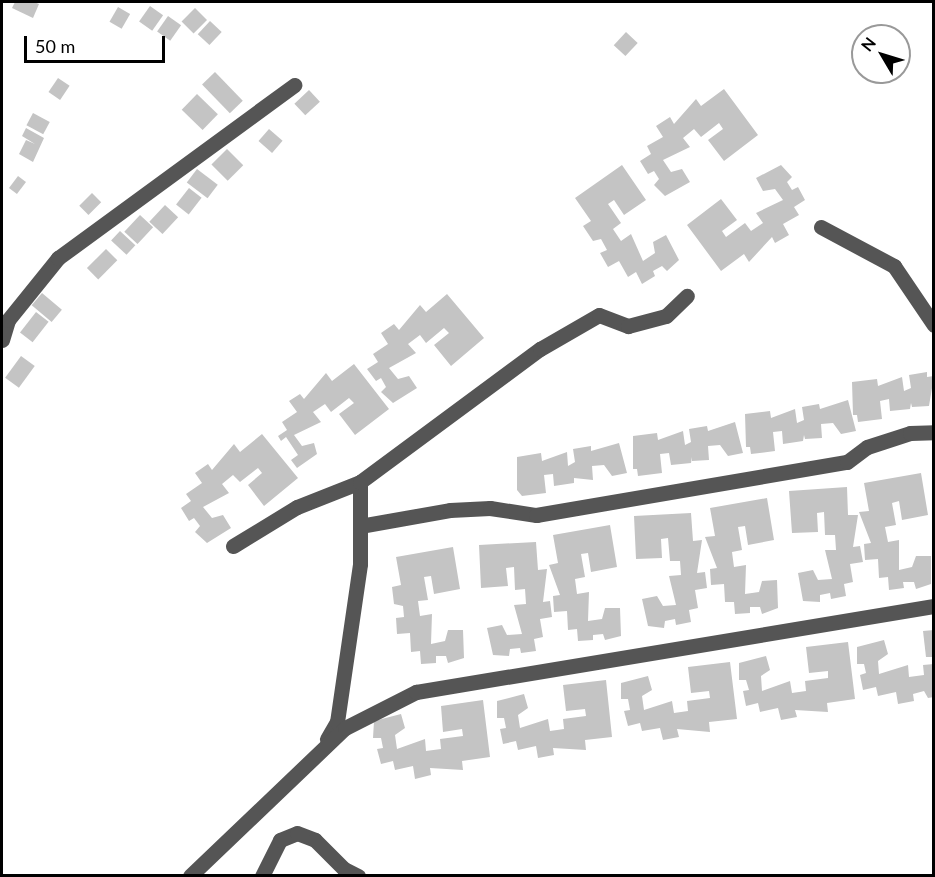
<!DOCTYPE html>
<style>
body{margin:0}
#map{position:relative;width:935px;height:877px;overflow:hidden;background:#fff;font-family:Lato,sans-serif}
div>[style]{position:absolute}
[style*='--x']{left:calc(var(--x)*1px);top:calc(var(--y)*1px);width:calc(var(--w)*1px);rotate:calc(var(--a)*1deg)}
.building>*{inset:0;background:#c4c4c4;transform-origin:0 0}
.minor>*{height:15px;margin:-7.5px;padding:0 7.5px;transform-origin:7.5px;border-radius:7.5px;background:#555}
span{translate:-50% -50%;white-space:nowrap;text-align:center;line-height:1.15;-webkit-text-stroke:5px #fff;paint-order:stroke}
.frame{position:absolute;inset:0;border:3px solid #000;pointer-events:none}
.north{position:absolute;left:851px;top:24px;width:60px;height:60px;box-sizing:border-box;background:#fff;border:2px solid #999;border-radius:50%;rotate:308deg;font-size:16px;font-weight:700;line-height:24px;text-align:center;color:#000}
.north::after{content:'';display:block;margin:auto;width:21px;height:27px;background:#000;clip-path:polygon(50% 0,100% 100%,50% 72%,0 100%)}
.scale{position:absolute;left:24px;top:36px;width:141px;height:27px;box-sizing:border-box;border:3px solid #000;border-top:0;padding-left:8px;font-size:18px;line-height:21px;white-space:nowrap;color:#000;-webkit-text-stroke:4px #fff;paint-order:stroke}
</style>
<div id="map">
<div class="building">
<div style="clip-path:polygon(15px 2px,34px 2px,39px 4px,33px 18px,12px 8px)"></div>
<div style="left:150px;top:6px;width:16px;height:19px;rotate:35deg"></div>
<div style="left:118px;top:7px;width:14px;height:17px;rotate:30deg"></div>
<div style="left:195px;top:8px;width:17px;height:19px;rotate:45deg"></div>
<div style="left:168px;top:16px;width:16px;height:19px;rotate:35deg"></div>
<div style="left:210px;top:21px;width:16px;height:18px;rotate:43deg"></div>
<div style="left:626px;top:32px;width:16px;height:18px;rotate:43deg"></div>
<div style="left:215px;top:72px;width:40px;height:18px;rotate:46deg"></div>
<div style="left:58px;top:78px;width:14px;height:17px;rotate:34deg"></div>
<div style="clip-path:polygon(724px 89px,758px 135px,724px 161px,708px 140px,723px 129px,719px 123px,701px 137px,694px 129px,683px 138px,690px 147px,663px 160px,671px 172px,682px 169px,690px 182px,665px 196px,654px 185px,659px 179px,654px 171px,648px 174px,640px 161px,651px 154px,647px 146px,663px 137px,656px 126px,670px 117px,674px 124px,696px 99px,701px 106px)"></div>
<div style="left:309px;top:90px;width:16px;height:20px;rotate:47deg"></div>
<div style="left:197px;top:94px;width:29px;height:22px;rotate:44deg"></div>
<div style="left:33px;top:113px;width:19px;height:14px;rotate:28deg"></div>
<div style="clip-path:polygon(26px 128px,44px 138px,33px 162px,19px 154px,26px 140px,35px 144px,22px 136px)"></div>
<div style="left:269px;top:129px;width:18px;height:16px;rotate:41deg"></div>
<div style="left:227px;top:149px;width:23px;height:22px;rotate:45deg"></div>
<div style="clip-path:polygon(622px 165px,646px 200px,624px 215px,614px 200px,608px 204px,621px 223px,613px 229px,621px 241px,631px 234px,643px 261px,655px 253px,653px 242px,666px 235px,679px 260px,667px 271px,662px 266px,653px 271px,655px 276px,642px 284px,636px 272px,628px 277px,619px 261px,608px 267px,600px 253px,607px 250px,601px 239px,593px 241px,583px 226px,591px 221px,575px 198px)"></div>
<div style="clip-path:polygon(781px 165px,792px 177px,787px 182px,792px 190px,798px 187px,805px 200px,794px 207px,799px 215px,783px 224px,789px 235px,775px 243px,772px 237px,749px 262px,744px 254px,721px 271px,687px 225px,721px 199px,737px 220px,722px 231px,726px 237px,745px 223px,751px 231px,763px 223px,756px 213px,783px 200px,775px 189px,763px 191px,756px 178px)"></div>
<div style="left:197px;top:169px;width:26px;height:17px;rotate:37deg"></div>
<div style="left:18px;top:176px;width:10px;height:15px;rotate:37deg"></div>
<div style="left:189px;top:188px;width:16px;height:21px;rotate:38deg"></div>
<div style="left:92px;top:193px;width:13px;height:18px;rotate:45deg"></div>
<div style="left:165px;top:205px;width:18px;height:23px;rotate:43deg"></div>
<div style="left:140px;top:215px;width:18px;height:23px;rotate:43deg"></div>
<div style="left:120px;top:231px;width:21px;height:13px;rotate:43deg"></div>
<div style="left:106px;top:249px;width:16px;height:27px;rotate:45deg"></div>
<div style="left:42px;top:293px;width:26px;height:16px;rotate:40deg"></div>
<div style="clip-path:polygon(447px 294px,484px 338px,451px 366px,434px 345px,449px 333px,444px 328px,426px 343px,420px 335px,408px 344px,416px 353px,389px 368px,398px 379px,409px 376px,417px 388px,393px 403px,381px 392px,386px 387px,381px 378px,376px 381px,367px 369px,378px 362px,373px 354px,388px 344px,381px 333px,394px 324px,399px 330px,420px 305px,426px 312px)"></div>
<div style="left:36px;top:312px;width:16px;height:26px;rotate:38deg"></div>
<div style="left:21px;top:356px;width:17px;height:27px;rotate:36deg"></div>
<div style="clip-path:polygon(354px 364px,389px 409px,355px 435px,339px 414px,354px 403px,349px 398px,331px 412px,325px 404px,313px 412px,321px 422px,294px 435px,302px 446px,314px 443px,317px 454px,297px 468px,291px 460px,298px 455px,286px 437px,281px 441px,278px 436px,287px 430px,282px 422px,297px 412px,289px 401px,300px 394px,304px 399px,326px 373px,332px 381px)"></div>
<div style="clip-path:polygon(927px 372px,927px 377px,934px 376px,929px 406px,912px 407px,911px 403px,910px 409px,890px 411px,889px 399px,880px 401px,882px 419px,858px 422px,857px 415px,853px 415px,852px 382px,877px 379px,878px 386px,902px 377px,904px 391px,911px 388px,909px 375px)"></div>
<div style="clip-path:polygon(848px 400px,856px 431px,841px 434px,833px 423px,821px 424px,822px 438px,805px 439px,804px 435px,803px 441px,783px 444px,782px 431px,773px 432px,775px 451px,751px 454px,750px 447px,746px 447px,745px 414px,770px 411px,771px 418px,795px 409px,797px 423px,804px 420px,802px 407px,819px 404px,820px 409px)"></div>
<div style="clip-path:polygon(735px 422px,743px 453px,728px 456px,720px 445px,708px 446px,709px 460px,692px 461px,692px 457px,691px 463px,671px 465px,669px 453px,660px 454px,662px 473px,638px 476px,637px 469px,633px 469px,633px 436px,657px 433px,658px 440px,683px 431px,685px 445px,691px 442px,689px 429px,707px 426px,708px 431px)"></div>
<div style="clip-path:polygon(262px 434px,298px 478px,264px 506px,248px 485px,262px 473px,258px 468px,240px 482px,233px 475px,222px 484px,229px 493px,203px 507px,212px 518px,223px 515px,231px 528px,207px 543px,195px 532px,200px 526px,194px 518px,189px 521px,181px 508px,191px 501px,186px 494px,202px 483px,195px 473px,208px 464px,212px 470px,234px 444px,240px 452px)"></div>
<div style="clip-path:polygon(619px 443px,627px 473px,612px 476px,604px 465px,592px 466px,593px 480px,574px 478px,574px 483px,554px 486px,553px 474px,544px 475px,546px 493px,522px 496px,517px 490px,517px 457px,541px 453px,542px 461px,567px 452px,568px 466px,575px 462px,573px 449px,591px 446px,591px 451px)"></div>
<div style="clip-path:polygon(921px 473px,928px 515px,902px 520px,899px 501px,892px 503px,896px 525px,885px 527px,888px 542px,899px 540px,899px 570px,912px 567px,916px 556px,931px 556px,931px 584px,916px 589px,914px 582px,903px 582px,904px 588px,889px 590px,888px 577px,879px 578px,878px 559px,865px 560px,864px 544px,871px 543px,859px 512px,869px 511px,864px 483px)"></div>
<div style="clip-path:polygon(847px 487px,848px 515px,858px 515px,853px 547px,860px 546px,863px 562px,850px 564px,853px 582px,844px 584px,846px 596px,831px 599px,830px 593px,820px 595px,820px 602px,803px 601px,798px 573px,813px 570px,818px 580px,832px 579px,825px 550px,836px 550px,835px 535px,825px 535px,824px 512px,817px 513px,818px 532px,792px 533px,789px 491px)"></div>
<div style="clip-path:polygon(767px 498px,774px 540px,748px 545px,745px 526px,738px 527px,742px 550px,732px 552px,734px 567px,746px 565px,745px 594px,759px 592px,762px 581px,777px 580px,778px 608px,762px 614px,760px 607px,750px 607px,750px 613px,735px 614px,734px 602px,725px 602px,724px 584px,711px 585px,710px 569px,717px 568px,705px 537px,715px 536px,710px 508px)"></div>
<div style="clip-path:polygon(691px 513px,693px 541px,702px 540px,697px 573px,705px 572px,707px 588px,695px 590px,698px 608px,689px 610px,691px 622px,676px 625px,675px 619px,665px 621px,664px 628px,648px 626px,642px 599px,657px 596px,663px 606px,676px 605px,669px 576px,681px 575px,680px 561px,670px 561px,668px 538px,661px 539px,662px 558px,636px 559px,634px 516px)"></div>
<div style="clip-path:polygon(610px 525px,617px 567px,591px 572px,588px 553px,581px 554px,585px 577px,575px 579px,577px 594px,589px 592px,588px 621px,602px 619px,605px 608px,620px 608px,621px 636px,605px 640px,603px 634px,593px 635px,593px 640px,578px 641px,577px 629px,568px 630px,567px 611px,554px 612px,553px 596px,560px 595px,549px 565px,558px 563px,553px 535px)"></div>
<div style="clip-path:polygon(536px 542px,538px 570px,547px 569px,543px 602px,550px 601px,552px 617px,540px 619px,543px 637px,534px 639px,536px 651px,521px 653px,520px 648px,510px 649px,509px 656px,493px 655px,487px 628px,502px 625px,507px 635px,522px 634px,514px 605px,526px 604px,525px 589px,515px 590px,514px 567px,506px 568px,508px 586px,481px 588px,479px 545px)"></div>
<div style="clip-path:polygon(453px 547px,460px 589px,434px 594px,431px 576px,424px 577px,428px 600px,418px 601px,420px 616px,432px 614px,431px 644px,445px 641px,448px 630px,463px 630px,464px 658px,448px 663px,446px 656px,436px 656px,436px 663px,421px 664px,420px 651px,411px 652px,410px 633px,397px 634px,396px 618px,404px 617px,403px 606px,394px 604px,392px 587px,401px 585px,396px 557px)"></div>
<div style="clip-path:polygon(934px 630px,934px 657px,926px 657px,923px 631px)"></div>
<div style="clip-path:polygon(884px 640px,888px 654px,878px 661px,879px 674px,908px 665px,909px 677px,924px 675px,923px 665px,934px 664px,934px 697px,928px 698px,924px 691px,913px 694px,914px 701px,898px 704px,896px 692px,878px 696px,876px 687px,863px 690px,860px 675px,866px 673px,864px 664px,857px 664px,857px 647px)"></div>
<div style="clip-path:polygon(848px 642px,855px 699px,827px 703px,828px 712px,795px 710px,797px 717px,781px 720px,778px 708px,760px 712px,758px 703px,746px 706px,743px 691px,749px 690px,746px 680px,739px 680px,739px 663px,766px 656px,770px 670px,761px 676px,762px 691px,790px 681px,792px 693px,806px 691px,805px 681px,828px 678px,828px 671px,809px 673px,806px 647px)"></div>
<div style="clip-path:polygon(730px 662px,737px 719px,709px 722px,710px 732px,677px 729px,679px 737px,663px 740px,660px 728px,642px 731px,640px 723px,628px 726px,624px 711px,630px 710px,628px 699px,621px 699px,621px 683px,648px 676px,652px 690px,642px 696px,644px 710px,672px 701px,674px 713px,688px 711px,687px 701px,710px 698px,709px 691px,691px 693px,688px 667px)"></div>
<div style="clip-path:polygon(606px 680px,612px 737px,585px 740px,586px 750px,553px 748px,554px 755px,538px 758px,536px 746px,518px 750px,516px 741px,503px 744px,500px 729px,506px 728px,504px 718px,497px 718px,497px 701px,524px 694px,528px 708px,518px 715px,520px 728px,548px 719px,550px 731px,564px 729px,563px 719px,586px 716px,585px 709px,566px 711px,563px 685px)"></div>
<div style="clip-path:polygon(483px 700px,490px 757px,462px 761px,463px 770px,430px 768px,431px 775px,415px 779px,413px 766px,395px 770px,393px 761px,381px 764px,377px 749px,383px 748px,381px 738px,373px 738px,374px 721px,401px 714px,405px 728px,395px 735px,397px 749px,425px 739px,426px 751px,441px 749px,440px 739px,463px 736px,462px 729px,443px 732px,441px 706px)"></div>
</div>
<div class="minor">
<div style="--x:821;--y:227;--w:83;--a:28.1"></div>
<div style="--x:894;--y:266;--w:71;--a:55.9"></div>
<div style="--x:2;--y:340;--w:21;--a:-73"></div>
<div style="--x:8;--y:320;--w:80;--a:-51.1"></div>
<div style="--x:58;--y:258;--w:293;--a:-36.2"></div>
<div style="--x:360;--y:526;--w:91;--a:-10.1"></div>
<div style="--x:450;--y:510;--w:40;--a:-2.9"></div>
<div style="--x:490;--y:508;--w:47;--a:8.7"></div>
<div style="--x:536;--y:515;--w:315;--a:-9.7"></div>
<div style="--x:847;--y:462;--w:25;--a:-37"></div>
<div style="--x:867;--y:447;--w:45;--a:-18"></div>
<div style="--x:910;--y:433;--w:24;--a:-2"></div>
<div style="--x:233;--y:546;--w:75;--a:-31.4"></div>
<div style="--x:297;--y:507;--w:68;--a:-21.6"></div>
<div style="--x:327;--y:739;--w:20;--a:-60"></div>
<div style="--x:337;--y:722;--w:160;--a:-81.7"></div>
<div style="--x:360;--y:564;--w:82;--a:-90"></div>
<div style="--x:360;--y:482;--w:224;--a:-36.5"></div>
<div style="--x:540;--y:349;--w:68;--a:-30"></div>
<div style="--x:599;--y:315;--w:31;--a:21"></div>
<div style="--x:628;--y:326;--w:39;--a:-15"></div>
<div style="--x:666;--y:316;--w:29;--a:-44"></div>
<div style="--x:190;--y:876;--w:214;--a:-43.7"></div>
<div style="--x:345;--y:728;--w:80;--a:-26.9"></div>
<div style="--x:416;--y:692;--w:525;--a:-9.43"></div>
<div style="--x:262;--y:876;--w:40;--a:-63.4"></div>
<div style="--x:280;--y:840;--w:18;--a:-22"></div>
<div style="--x:297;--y:833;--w:19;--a:21"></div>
<div style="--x:315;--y:840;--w:41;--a:45"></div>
<div style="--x:344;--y:869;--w:16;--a:27"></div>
</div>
<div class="frame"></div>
<div class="north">N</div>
<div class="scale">50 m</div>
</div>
